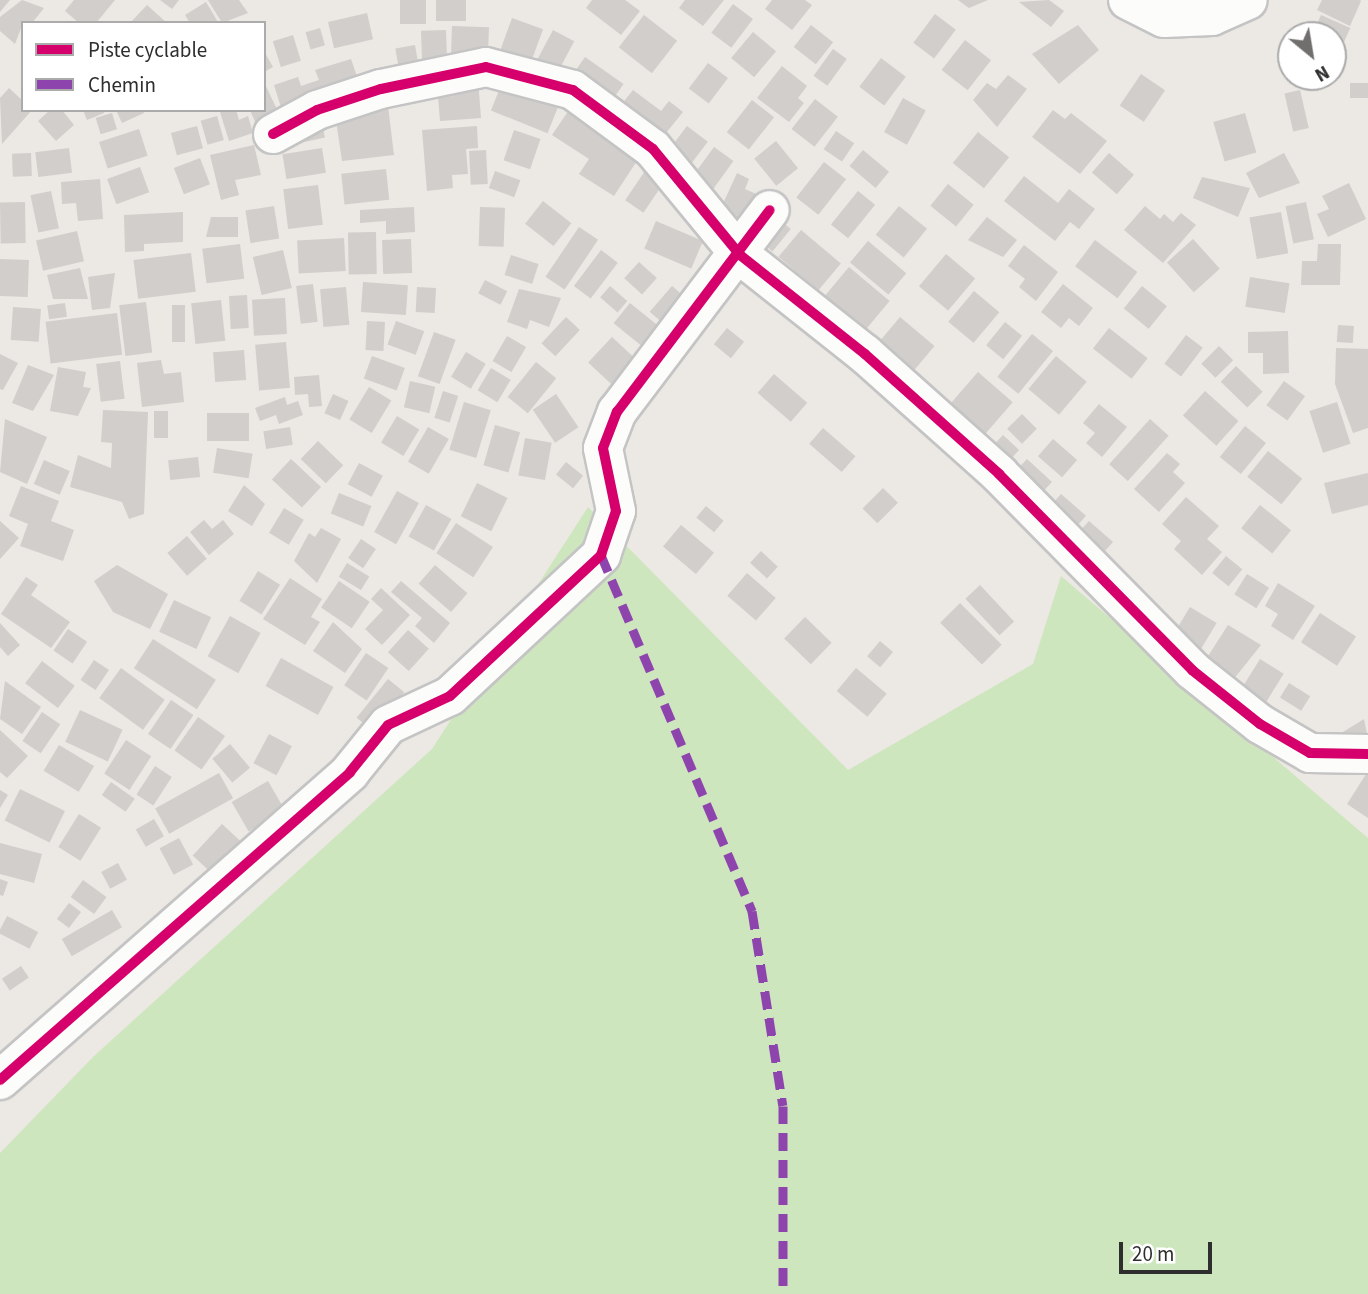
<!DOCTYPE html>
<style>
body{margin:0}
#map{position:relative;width:1368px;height:1294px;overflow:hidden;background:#ece8e4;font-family:"Source Sans 3",sans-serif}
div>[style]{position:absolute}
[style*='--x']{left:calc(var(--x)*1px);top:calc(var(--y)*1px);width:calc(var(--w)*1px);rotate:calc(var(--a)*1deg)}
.green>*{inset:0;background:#cee6be}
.building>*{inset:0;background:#d1cecb;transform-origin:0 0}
.roads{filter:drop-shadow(2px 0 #c5c4c5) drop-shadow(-2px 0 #c5c4c5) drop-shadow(0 2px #c5c4c5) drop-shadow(0 -2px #c5c4c5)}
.minor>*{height:38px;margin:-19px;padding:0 19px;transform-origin:19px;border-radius:19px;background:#fcfcfb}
.quiet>*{height:9px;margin-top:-4.5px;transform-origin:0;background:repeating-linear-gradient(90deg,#8e44ad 0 18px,transparent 0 27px)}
.cycleway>*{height:10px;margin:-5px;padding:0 5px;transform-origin:5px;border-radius:5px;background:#d6006c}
span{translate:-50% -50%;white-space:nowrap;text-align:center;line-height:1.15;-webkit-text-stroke:7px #fff;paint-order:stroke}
.legend{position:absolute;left:21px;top:21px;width:245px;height:91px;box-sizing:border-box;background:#fff;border:2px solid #ababab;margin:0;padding:9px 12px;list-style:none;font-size:21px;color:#2e2e2e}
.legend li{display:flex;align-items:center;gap:14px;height:35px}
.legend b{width:35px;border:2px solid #ababab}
.north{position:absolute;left:1277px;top:21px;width:70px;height:70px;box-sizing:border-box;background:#fff;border:2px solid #ababab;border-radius:50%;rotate:150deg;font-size:19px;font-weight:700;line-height:28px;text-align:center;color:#2e2e2e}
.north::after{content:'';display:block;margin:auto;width:24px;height:32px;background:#706f6e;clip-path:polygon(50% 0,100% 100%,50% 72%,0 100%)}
.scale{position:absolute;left:1119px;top:1242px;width:93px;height:32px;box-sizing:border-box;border:4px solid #2e2e2e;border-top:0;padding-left:9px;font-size:21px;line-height:24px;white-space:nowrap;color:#2e2e2e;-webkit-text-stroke:5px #fff;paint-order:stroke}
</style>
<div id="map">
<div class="green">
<div style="clip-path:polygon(588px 507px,848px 770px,1033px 664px,1061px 576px,1368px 838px,1368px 1294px,0 1294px,0 1153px,93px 1057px,432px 749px)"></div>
</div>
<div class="building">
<div style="clip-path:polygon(0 0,10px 0,0 12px)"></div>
<div style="clip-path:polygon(22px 0,44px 8px,32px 23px,23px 23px,15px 44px,0 31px,0 17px)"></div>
<div style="clip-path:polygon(74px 0,115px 0,96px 23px,79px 23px,65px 11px)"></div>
<div style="clip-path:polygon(160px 0,179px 0,172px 9px)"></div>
<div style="clip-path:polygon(208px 0,239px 0,248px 13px,222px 23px)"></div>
<div style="left:400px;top:0;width:26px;height:24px"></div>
<div style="left:436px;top:0;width:30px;height:21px"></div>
<div style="clip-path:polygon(592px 0,625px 0,640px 11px,621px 35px,586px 8px)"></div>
<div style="clip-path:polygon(685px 0,724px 0,703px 26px,679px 8px)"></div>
<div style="clip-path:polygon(772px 0,805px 0,812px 5px,792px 30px,765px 9px)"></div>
<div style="clip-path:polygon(958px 0,988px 0,969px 8px)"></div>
<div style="clip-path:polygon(1049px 0,1064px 11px,1051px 27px,1019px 2px)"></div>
<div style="clip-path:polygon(1322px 0,1360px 0,1361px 1px,1350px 26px,1317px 10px)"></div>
<div style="clip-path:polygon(206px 2px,218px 22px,190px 23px,185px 15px)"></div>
<div style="left:733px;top:4px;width:25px;height:36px;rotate:37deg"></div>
<div style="clip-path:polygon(147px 5px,167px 23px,130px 23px)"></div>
<div style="left:367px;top:13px;width:27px;height:40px;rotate:77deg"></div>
<div style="left:935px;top:14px;width:26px;height:36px;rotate:37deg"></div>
<div style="left:644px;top:15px;width:42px;height:41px;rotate:38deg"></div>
<div style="left:1321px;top:15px;width:32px;height:16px;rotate:24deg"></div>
<div style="left:512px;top:18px;width:33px;height:41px;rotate:20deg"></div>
<div style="left:811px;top:25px;width:28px;height:28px;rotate:38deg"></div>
<div style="clip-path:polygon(1078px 25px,1099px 50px,1059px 84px,1032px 54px)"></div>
<div style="left:452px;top:26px;width:37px;height:32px;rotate:2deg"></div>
<div style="left:320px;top:28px;width:18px;height:15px;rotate:74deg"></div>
<div style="left:446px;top:30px;width:29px;height:25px;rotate:88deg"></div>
<div style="left:553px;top:30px;width:24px;height:41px;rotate:28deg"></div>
<div style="left:753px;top:32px;width:30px;height:34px;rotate:40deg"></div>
<div style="left:293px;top:35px;width:27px;height:21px;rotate:73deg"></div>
<div style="left:965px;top:40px;width:33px;height:38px;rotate:38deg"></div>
<div style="left:415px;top:45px;width:17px;height:20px;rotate:80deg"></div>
<div style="clip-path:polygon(1333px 47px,1341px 51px,1333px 63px)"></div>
<div style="left:833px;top:49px;width:17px;height:33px;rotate:36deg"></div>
<div style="clip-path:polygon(264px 51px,273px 67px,264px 72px)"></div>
<div style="left:585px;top:57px;width:47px;height:25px;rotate:35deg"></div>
<div style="left:881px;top:58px;width:31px;height:36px;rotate:37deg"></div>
<div style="clip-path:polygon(351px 59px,361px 88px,283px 114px,274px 85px,298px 77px,301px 86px,319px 80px,315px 70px)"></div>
<div style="left:708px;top:63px;width:25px;height:32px;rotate:37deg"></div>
<div style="clip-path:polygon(782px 66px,807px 86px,798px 98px,804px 103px,789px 122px,757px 98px)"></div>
<div style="left:1141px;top:74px;width:29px;height:38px;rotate:34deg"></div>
<div style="clip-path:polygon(1008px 75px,1027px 89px,997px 127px,973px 100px,987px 83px,996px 89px)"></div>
<div style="left:504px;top:78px;width:61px;height:35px;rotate:22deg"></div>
<div style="clip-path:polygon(478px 79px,481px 118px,440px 121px,438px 97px,454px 96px,453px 81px)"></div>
<div style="clip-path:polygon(264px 82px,282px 120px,259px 131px,250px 110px,264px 110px)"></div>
<div style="left:1368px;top:83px;width:15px;height:18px;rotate:90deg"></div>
<div style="clip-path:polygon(9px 88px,23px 101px,23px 110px,32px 110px,2px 144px,0 98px)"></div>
<div style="clip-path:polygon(633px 90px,661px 111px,669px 101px,683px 112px,658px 143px,617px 110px)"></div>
<div style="left:1300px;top:90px;width:39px;height:16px;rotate:77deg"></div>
<div style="clip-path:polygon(387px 98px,394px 155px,342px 161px,335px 114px)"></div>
<div style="left:903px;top:98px;width:26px;height:39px;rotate:29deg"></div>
<div style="left:815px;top:99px;width:29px;height:38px;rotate:38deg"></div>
<div style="left:752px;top:100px;width:28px;height:41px;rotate:38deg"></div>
<div style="clip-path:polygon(573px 104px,644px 150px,614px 196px,579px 174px,589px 159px,552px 135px)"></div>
<div style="clip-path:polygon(50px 110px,62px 110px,74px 125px,56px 141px,38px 121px)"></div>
<div style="clip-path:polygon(83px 110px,103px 110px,104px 113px,87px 120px)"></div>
<div style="clip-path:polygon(116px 110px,143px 110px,144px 113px,122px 123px)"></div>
<div style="clip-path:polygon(236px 110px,239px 120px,248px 116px,253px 133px,229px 141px,220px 112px)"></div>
<div style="clip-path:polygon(1053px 110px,1065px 119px,1071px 113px,1107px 141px,1080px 174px,1032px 137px)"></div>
<div style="left:112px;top:113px;width:17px;height:17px;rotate:73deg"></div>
<div style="left:1245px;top:113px;width:41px;height:33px;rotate:74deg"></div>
<div style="left:217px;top:116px;width:25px;height:17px;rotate:74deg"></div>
<div style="left:321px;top:119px;width:19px;height:34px;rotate:78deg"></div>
<div style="left:197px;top:126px;width:23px;height:27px;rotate:75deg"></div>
<div style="clip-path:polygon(477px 126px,478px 148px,466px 149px,468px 174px,452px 175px,453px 188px,427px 191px,422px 130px)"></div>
<div style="left:687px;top:126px;width:26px;height:33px;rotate:37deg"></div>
<div style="left:139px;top:129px;width:28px;height:42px;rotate:72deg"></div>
<div style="left:514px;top:130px;width:28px;height:32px;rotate:19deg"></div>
<div style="left:836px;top:131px;width:22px;height:22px;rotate:34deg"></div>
<div style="left:978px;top:132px;width:40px;height:40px;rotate:39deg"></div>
<div style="left:776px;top:141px;width:35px;height:28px;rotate:51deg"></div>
<div style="clip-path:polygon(254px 145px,261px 175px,235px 180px,239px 195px,221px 200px,210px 155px)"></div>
<div style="left:714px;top:147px;width:24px;height:40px;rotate:36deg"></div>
<div style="left:69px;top:148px;width:25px;height:34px;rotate:83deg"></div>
<div style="left:322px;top:148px;width:25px;height:40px;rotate:81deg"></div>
<div style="left:486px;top:150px;width:34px;height:17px;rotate:87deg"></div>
<div style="left:863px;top:150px;width:34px;height:21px;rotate:40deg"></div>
<div style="left:31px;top:153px;width:23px;height:19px;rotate:88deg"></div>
<div style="left:1109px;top:153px;width:33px;height:26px;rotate:41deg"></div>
<div style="clip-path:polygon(1284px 153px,1300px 183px,1259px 198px,1246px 173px)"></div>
<div style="left:200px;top:158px;width:28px;height:28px;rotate:69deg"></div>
<div style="left:824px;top:162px;width:28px;height:45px;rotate:38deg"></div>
<div style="left:140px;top:167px;width:27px;height:35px;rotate:70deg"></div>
<div style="left:647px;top:168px;width:22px;height:39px;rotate:34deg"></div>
<div style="left:386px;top:169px;width:31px;height:45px;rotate:84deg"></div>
<div style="left:495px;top:171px;width:27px;height:18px;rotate:20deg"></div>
<div style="clip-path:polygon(737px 173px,749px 179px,745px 189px,763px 197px,747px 233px,716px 219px)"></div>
<div style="clip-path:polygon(1024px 176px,1058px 203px,1069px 189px,1095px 209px,1079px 229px,1070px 222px,1055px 241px,1004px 201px)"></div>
<div style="clip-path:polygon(1202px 177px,1250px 188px,1238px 217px,1193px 198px)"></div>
<div style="clip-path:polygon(100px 179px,103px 219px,78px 221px,76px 203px,62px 204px,61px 182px)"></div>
<div style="clip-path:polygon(1349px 183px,1366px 219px,1328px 237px,1317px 214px,1329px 209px,1322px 196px)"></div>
<div style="left:948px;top:184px;width:33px;height:28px;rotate:39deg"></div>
<div style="left:318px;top:185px;width:40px;height:35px;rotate:83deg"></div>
<div style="left:51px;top:191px;width:38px;height:21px;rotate:78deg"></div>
<div style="left:858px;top:191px;width:22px;height:43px;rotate:39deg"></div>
<div style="left:543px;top:201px;width:36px;height:29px;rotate:38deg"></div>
<div style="left:25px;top:202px;width:41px;height:25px;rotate:89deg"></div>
<div style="left:1306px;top:202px;width:38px;height:21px;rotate:78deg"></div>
<div style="left:274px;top:206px;width:33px;height:29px;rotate:81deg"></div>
<div style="left:899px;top:206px;width:36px;height:37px;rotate:39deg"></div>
<div style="clip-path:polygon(1145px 206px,1160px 219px,1164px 214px,1173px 222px,1181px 213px,1196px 225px,1163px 263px,1124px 230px)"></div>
<div style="clip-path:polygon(414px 207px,415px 232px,386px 234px,386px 221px,360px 223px,360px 210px)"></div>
<div style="left:480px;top:207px;width:25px;height:39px;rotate:2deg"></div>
<div style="clip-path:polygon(183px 212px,183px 242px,144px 244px,144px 251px,125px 252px,124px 215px)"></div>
<div style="left:1281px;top:212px;width:42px;height:32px;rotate:80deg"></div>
<div style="clip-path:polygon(211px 217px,238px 217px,238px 237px,206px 237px)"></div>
<div style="left:776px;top:217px;width:19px;height:29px;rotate:39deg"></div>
<div style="clip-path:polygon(987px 217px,1017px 240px,1003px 257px,968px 240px)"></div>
<div style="left:656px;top:221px;width:51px;height:30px;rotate:23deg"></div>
<div style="left:579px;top:227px;width:23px;height:60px;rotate:34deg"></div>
<div style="left:801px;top:230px;width:52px;height:35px;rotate:40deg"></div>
<div style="left:77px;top:231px;width:31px;height:42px;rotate:77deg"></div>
<div style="left:376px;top:232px;width:42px;height:28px;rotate:89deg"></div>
<div style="left:344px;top:238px;width:33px;height:47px;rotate:87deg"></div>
<div style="left:411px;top:239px;width:34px;height:29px;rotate:88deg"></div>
<div style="left:1193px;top:239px;width:40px;height:35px;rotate:48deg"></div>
<div style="left:1095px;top:240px;width:53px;height:33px;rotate:37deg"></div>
<div style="left:868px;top:241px;width:50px;height:28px;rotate:40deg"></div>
<div style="left:240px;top:244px;width:35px;height:38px;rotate:83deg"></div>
<div style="clip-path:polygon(1318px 244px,1341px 244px,1340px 285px,1301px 285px,1302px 261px,1317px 261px)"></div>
<div style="clip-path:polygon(1024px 245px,1058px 272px,1036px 301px,1019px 287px,1025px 279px,1008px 266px)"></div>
<div style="left:283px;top:250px;width:39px;height:31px;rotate:77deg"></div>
<div style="left:601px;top:250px;width:21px;height:45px;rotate:37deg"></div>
<div style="left:191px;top:253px;width:39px;height:58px;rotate:83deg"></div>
<div style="left:946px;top:254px;width:38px;height:42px;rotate:40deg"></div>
<div style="left:511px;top:255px;width:29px;height:21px;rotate:18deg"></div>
<div style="left:0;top:259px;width:29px;height:37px;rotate:2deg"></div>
<div style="left:639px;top:262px;width:24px;height:22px;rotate:42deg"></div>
<div style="left:849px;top:267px;width:53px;height:40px;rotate:40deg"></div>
<div style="clip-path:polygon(80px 268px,88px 299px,53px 299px,47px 275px)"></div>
<div style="clip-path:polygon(115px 273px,110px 308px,92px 310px,88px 277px)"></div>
<div style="left:1250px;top:277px;width:40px;height:30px;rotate:9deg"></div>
<div style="left:485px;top:280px;width:25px;height:15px;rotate:27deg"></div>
<div style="left:363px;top:282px;width:45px;height:30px;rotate:4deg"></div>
<div style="left:313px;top:284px;width:38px;height:17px;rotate:83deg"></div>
<div style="clip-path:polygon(1063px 284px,1093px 308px,1079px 326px,1069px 318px,1061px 328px,1041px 312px)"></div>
<div style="left:610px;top:286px;width:23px;height:15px;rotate:41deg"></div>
<div style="left:672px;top:286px;width:20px;height:34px;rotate:41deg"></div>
<div style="left:1142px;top:286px;width:32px;height:29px;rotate:39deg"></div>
<div style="left:346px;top:287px;width:38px;height:26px;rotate:85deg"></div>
<div style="left:417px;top:287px;width:19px;height:25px;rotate:3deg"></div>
<div style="clip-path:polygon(519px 289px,561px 298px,549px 327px,530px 320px,527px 329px,507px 322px)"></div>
<div style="left:974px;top:291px;width:33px;height:40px;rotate:40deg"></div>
<div style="left:247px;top:295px;width:33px;height:18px;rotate:87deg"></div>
<div style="left:285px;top:298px;width:36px;height:33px;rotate:87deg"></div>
<div style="left:221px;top:300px;width:41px;height:30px;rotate:84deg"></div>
<div style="left:146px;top:302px;width:51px;height:27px;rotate:83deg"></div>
<div style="left:65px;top:303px;width:14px;height:18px;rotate:82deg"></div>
<div style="left:630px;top:303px;width:41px;height:26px;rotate:39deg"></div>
<div style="left:172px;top:305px;width:13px;height:37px"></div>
<div style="left:13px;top:307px;width:28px;height:33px;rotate:4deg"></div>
<div style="left:117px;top:313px;width:42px;height:72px;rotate:83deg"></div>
<div style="left:566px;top:317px;width:19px;height:36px;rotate:43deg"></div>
<div style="left:900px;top:317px;width:45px;height:39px;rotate:40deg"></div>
<div style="left:367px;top:321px;width:18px;height:29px;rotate:3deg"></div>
<div style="left:396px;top:321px;width:30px;height:25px;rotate:20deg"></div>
<div style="left:1005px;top:322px;width:22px;height:30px;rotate:39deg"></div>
<div style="left:1338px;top:325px;width:16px;height:17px;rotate:4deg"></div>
<div style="left:727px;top:328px;width:22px;height:21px;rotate:39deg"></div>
<div style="left:1109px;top:328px;width:49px;height:26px;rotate:38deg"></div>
<div style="clip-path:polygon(1288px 331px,1289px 373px,1263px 374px,1263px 353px,1248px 353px,1248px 332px)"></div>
<div style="left:434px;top:332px;width:23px;height:47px;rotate:20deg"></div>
<div style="left:1032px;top:334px;width:27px;height:55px;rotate:39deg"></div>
<div style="left:1186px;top:335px;width:21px;height:36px;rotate:37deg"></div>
<div style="left:507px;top:336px;width:22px;height:29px;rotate:30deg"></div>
<div style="left:612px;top:337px;width:33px;height:35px;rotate:43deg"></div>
<div style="left:286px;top:342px;width:46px;height:31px;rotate:85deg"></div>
<div style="left:1219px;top:346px;width:20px;height:25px;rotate:45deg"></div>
<div style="clip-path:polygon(1336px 348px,1368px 349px,1368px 428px,1353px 433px,1335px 384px)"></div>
<div style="left:244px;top:350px;width:30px;height:31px;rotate:86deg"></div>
<div style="left:466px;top:352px;width:23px;height:29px;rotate:31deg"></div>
<div style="clip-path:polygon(0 354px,18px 363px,3px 390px,0 389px)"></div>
<div style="left:372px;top:356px;width:35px;height:24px;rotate:20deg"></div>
<div style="left:1056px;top:356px;width:40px;height:43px;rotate:40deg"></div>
<div style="clip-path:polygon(161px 360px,164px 374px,181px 372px,184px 402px,142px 407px,137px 363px)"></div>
<div style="left:120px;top:361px;width:38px;height:24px;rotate:83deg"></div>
<div style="left:536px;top:362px;width:26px;height:45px;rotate:39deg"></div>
<div style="clip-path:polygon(28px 365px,54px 375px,33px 411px,12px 403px)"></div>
<div style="left:1236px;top:366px;width:37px;height:22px;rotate:44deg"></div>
<div style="clip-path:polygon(58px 367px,86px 372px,83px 387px,91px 388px,78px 416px,50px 411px)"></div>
<div style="left:491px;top:368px;width:23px;height:26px;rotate:31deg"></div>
<div style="left:978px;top:372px;width:46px;height:49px;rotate:41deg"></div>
<div style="left:774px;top:374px;width:44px;height:25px;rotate:41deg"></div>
<div style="clip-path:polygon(319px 375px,322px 406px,309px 407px,308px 394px,295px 395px,294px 377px)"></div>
<div style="left:410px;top:381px;width:26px;height:27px;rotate:13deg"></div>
<div style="left:1284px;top:381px;width:26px;height:30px;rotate:36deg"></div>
<div style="left:369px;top:387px;width:26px;height:38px;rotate:31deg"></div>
<div style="left:443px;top:391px;width:16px;height:28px;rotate:18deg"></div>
<div style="left:1205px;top:391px;width:45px;height:33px;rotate:42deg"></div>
<div style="left:333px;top:394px;width:17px;height:21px;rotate:24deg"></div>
<div style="left:556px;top:394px;width:40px;height:28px;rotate:56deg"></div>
<div style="clip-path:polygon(285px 397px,287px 405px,298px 401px,303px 415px,279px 424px,276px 415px,260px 421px,255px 408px)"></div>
<div style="left:464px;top:402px;width:28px;height:50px;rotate:17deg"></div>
<div style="left:1337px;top:402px;width:44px;height:29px;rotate:72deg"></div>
<div style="clip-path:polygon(1099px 404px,1127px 427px,1102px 457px,1086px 443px,1095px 433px,1083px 423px)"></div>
<div style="clip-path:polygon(103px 410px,148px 412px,144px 514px,129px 519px,122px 502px,70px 487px,78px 455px,111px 468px,112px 443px,101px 442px)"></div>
<div style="left:154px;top:411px;width:14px;height:27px"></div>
<div style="left:207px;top:413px;width:42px;height:28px"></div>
<div style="left:1022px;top:414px;width:21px;height:21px;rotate:45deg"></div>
<div style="left:397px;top:416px;width:26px;height:31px;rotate:31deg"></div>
<div style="clip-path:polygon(5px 419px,47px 437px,27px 484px,0 472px)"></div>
<div style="left:1150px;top:419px;width:25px;height:61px;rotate:42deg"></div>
<div style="left:495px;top:425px;width:26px;height:42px;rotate:16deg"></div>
<div style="left:1245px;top:426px;width:27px;height:40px;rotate:39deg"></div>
<div style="left:290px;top:427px;width:18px;height:27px;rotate:81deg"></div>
<div style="left:428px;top:427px;width:24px;height:40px;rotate:30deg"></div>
<div style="left:823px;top:428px;width:43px;height:21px;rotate:41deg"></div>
<div style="left:1003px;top:435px;width:22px;height:23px;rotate:43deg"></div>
<div style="left:525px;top:438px;width:27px;height:38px;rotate:10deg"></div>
<div style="left:1053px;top:439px;width:32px;height:23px;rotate:41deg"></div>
<div style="left:318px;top:441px;width:35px;height:25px;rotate:44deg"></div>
<div style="left:217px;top:448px;width:36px;height:25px;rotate:9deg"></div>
<div style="left:1268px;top:451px;width:44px;height:33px;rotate:39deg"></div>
<div style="clip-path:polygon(1167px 453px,1180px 464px,1173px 472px,1185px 483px,1159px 512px,1134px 489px)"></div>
<div style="left:198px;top:457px;width:20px;height:30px;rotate:84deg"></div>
<div style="left:291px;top:459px;width:41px;height:28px;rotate:43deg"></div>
<div style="clip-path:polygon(1027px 459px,1052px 482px,1032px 503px,1014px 473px)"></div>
<div style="left:44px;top:460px;width:28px;height:26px;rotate:23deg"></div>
<div style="left:566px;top:462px;width:22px;height:16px;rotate:39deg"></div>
<div style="left:359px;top:463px;width:27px;height:24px;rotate:28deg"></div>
<div style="clip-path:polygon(1368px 473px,1368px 505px,1332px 514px,1324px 483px)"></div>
<div style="left:477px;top:483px;width:34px;height:37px;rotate:26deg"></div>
<div style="clip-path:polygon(244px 485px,265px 504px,252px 526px,228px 511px)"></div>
<div style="clip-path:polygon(21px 486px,59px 501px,51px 521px,74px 530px,63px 561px,20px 546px,28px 524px,9px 516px)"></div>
<div style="left:883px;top:488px;width:21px;height:29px;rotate:45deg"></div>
<div style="left:397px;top:491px;width:25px;height:47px;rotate:29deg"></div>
<div style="left:339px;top:493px;width:35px;height:22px;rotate:22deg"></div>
<div style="left:1061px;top:494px;width:33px;height:20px;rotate:41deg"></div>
<div style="clip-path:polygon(1186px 497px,1219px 526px,1207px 539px,1222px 552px,1202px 575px,1174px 549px,1181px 541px,1162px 524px)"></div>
<div style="left:426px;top:505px;width:29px;height:36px;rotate:29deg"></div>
<div style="left:1260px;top:505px;width:40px;height:30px;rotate:39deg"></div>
<div style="left:706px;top:506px;width:23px;height:15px;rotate:40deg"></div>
<div style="left:284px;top:508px;width:23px;height:29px;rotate:31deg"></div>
<div style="clip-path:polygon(204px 520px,212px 529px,223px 520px,234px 534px,209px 555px,190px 532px)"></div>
<div style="clip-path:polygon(0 521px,19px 538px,0 559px)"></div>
<div style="clip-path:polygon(1089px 521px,1113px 542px,1093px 564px,1079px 532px)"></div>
<div style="left:456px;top:523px;width:44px;height:36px;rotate:33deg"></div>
<div style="left:681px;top:525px;width:43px;height:28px;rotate:40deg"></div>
<div style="clip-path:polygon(321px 528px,341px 539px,317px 583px,294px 561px,309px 533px,315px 537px)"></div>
<div style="left:187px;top:536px;width:30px;height:26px;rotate:49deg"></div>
<div style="left:361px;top:539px;width:18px;height:23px;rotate:34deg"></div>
<div style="left:761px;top:551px;width:23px;height:16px;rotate:43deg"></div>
<div style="left:1226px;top:556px;width:21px;height:22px;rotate:39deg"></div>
<div style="left:347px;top:563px;width:26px;height:16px;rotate:31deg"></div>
<div style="clip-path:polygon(117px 565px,168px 594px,150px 629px,113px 612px,94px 581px)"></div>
<div style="left:435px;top:565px;width:43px;height:25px;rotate:41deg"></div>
<div style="left:258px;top:571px;width:26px;height:35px;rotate:32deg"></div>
<div style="left:747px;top:573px;width:38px;height:30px;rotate:41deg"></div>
<div style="left:1247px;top:574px;width:26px;height:24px;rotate:32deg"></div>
<div style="clip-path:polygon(26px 577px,38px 585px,31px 595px,70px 622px,51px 648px,1px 614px)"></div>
<div style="clip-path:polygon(290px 578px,322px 599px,311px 617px,320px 622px,305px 645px,263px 619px)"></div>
<div style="left:339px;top:581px;width:37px;height:32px;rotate:34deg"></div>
<div style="clip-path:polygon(401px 581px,450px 623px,434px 643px,415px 626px,422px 618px,391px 592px)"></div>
<div style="clip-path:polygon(1278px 583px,1315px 606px,1293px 640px,1271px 626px,1278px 614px,1265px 606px)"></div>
<div style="left:980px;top:585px;width:50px;height:20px;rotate:47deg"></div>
<div style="clip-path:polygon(381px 588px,410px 615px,382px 645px,365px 629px,383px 610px,371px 599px)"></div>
<div style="left:174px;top:600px;width:41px;height:35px;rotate:25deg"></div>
<div style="left:960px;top:603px;width:59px;height:28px;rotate:45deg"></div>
<div style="left:1190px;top:607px;width:31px;height:40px;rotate:31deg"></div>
<div style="left:1320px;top:613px;width:43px;height:35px;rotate:33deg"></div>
<div style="left:230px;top:616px;width:35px;height:46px;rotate:29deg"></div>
<div style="left:805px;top:617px;width:37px;height:30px;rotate:44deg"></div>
<div style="clip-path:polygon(333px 622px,362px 649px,345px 673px,313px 651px)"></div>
<div style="clip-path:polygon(0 623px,20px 645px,8px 656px,0 647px)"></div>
<div style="clip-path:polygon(1228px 625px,1261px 645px,1229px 685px,1201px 667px)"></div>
<div style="left:68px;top:629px;width:23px;height:26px;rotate:34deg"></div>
<div style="left:408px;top:630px;width:28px;height:30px;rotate:42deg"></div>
<div style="left:153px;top:639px;width:75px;height:35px;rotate:33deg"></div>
<div style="left:880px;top:641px;width:17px;height:20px;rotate:40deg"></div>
<div style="left:366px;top:653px;width:27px;height:39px;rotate:34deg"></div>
<div style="left:281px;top:658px;width:60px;height:32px;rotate:29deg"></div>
<div style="left:1260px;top:659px;width:28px;height:48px;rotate:32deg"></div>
<div style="left:94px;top:660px;width:18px;height:24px;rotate:34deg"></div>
<div style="left:42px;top:661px;width:41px;height:28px;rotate:37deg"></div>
<div style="left:121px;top:668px;width:54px;height:37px;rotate:36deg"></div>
<div style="left:856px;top:668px;width:40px;height:30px;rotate:40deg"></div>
<div style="left:388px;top:679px;width:21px;height:50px;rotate:39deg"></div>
<div style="clip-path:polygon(5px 681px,41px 707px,22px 734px,0 719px)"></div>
<div style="left:1289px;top:683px;width:25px;height:17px;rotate:32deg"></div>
<div style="left:171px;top:700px;width:27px;height:41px;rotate:34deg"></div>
<div style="left:80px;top:710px;width:47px;height:35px;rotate:25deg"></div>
<div style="left:42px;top:712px;width:22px;height:35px;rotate:34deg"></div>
<div style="left:198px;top:717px;width:33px;height:41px;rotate:35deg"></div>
<div style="clip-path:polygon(1364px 719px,1368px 739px,1353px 748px,1343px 732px)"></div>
<div style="clip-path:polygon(0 730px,28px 756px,7px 778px,0 772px)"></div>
<div style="left:269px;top:734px;width:26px;height:33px;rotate:28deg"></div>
<div style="left:126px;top:740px;width:30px;height:40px;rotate:33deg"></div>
<div style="left:230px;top:744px;width:31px;height:23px;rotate:50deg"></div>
<div style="left:59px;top:745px;width:41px;height:30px;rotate:31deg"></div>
<div style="left:155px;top:766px;width:20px;height:34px;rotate:33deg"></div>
<div style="clip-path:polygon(1368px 771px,1368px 818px,1347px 804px)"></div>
<div style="left:219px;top:773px;width:29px;height:73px;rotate:61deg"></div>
<div style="left:268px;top:781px;width:34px;height:42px;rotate:60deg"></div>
<div style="left:111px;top:782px;width:29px;height:16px;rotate:35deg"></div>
<div style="left:20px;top:789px;width:50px;height:35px;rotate:26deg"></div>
<div style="clip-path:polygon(0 790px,8px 795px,0 808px)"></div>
<div style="left:79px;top:814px;width:26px;height:39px;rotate:32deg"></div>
<div style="left:154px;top:819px;width:20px;height:21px;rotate:60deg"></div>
<div style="left:222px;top:824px;width:35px;height:43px;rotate:43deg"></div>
<div style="left:179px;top:838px;width:30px;height:22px;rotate:62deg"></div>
<div style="clip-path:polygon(0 843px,42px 854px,34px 883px,0 874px)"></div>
<div style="left:118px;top:863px;width:19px;height:19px;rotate:62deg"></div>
<div style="clip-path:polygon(0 879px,8px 882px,3px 896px,0 895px)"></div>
<div style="left:83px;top:880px;width:29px;height:21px;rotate:36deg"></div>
<div style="left:69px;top:903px;width:15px;height:20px;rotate:37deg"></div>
<div style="left:112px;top:910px;width:20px;height:58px;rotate:60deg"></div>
<div style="left:7px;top:916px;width:35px;height:19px;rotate:27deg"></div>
<div style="left:21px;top:966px;width:14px;height:23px;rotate:56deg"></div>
</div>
<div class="roads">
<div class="minor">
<div style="--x:1128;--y:0;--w:40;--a:26.6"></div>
<div style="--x:1164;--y:18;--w:48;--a:-2.4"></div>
<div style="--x:1212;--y:16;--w:39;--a:-24"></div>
<div style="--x:273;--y:134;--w:50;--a:-28.6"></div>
<div style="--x:317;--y:110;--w:67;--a:-18.2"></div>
<div style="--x:381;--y:89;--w:107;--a:-11.8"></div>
<div style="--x:486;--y:67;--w:90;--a:14.8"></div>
<div style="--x:573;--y:90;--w:99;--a:36.4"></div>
<div style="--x:653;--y:149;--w:137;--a:50.6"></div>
<div style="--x:740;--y:255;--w:159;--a:38.4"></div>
<div style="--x:865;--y:354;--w:180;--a:41.8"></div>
<div style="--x:999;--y:474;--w:275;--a:45.4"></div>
<div style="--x:1192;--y:670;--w:87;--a:38.5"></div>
<div style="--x:1260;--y:724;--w:58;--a:30.1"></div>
<div style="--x:1310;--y:753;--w:58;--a:1"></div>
<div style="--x:0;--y:1080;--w:466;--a:-41.3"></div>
<div style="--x:350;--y:772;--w:60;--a:-51"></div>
<div style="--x:388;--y:725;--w:68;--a:-25.1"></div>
<div style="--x:450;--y:696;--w:207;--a:-43"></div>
<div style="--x:601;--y:555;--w:46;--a:-71.2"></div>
<div style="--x:616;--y:511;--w:64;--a:-101.7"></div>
<div style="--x:603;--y:448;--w:39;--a:-69"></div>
<div style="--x:617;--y:412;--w:253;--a:-52.9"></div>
</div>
</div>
<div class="quiet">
<div style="--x:601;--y:555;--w:387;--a:67"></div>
<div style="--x:752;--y:911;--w:197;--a:81"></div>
<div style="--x:783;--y:1106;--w:188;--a:90"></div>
</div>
<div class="cycleway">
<div style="--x:273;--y:134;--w:50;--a:-28.6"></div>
<div style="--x:317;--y:110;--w:67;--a:-18.2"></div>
<div style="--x:381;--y:89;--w:107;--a:-11.8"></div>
<div style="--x:486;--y:67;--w:90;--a:14.8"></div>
<div style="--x:573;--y:90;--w:99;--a:36.4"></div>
<div style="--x:653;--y:149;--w:137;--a:50.6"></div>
<div style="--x:740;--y:255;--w:159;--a:38.4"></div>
<div style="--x:865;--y:354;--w:180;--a:41.8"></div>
<div style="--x:999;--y:474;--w:275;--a:45.4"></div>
<div style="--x:1192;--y:670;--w:87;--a:38.5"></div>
<div style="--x:1260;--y:724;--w:58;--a:30.1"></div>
<div style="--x:1310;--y:753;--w:58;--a:1"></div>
<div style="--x:0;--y:1080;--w:466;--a:-41.3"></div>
<div style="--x:350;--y:772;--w:60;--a:-51"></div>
<div style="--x:388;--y:725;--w:68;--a:-25.1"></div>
<div style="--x:450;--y:696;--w:207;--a:-43"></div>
<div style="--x:601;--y:555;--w:46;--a:-71.2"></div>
<div style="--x:616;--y:511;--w:64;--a:-101.7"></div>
<div style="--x:603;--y:448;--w:39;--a:-69"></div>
<div style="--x:617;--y:412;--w:253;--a:-52.9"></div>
</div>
<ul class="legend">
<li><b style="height:9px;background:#d6006c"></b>Piste cyclable</li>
<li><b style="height:9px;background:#8e44ad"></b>Chemin</li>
</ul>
<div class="north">N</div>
<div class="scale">20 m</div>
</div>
